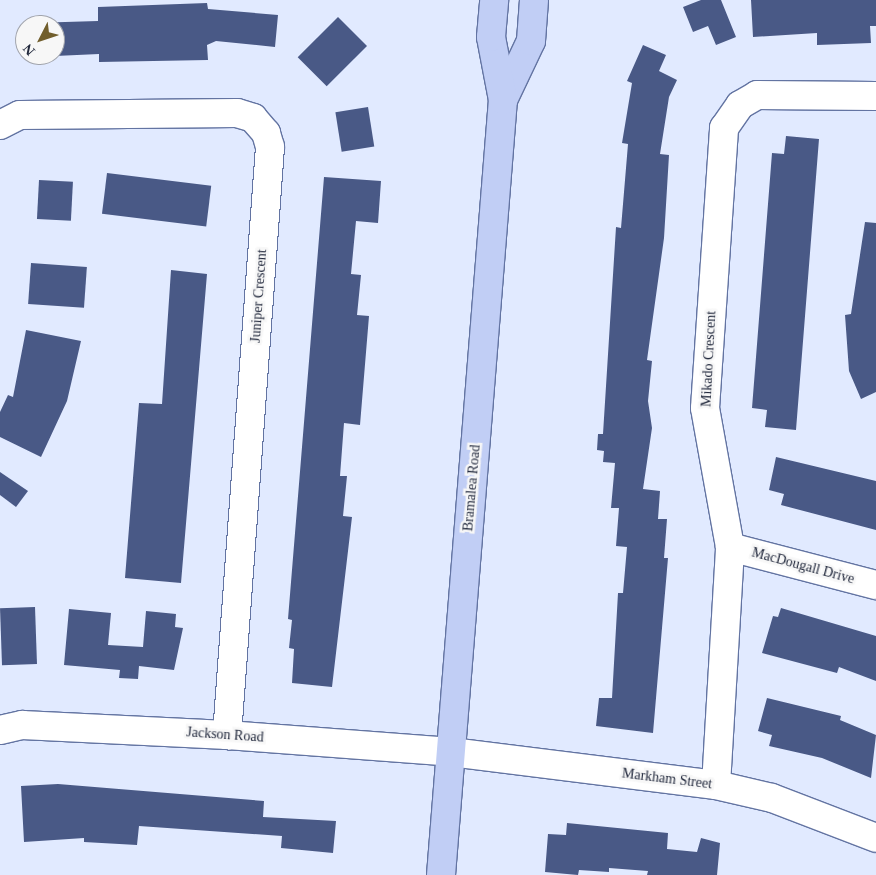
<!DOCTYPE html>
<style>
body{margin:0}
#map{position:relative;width:876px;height:875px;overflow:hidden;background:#e1eaff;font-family:"Times New Roman",serif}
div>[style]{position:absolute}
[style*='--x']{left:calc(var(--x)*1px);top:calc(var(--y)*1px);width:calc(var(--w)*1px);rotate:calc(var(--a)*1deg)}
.building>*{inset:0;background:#495986;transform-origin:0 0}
.roads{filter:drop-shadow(1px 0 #6374a2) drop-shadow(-1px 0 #6374a2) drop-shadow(0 1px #6374a2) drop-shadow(0 -1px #6374a2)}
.minor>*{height:28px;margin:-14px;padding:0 14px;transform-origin:14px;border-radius:14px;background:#fff}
.major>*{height:28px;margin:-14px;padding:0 14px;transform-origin:14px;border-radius:14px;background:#c1cef5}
span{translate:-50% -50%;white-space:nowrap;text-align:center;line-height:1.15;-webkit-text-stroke:5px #f7f7f7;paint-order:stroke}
.street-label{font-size:14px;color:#21283c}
.north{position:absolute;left:15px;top:15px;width:50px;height:50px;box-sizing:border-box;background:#f7f7f7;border:1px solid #a1a4ac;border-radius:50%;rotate:229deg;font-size:14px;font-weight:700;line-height:20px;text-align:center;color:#21283c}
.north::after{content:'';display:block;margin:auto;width:18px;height:22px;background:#715e2c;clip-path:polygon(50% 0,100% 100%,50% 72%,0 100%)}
</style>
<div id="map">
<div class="building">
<div style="clip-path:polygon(701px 0,721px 0,736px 37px,716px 45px,708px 26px,693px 32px,683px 7px)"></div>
<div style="clip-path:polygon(751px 0,876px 0,876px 26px,870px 26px,871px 43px,817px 45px,817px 33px,753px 37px)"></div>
<div style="clip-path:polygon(207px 3px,208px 9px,278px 15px,275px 47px,216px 41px,207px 45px,208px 60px,99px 62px,99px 54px,33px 57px,55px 55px,55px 25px,32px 23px,98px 21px,98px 7px)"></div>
<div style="left:338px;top:17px;width:41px;height:57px;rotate:45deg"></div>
<div style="clip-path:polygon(643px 45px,666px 55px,659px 71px,677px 80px,669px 97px,660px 154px,669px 155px,664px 238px,647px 360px,652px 361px,648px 401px,652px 428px,643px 489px,660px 491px,658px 519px,667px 519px,664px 558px,668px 558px,653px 733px,596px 726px,599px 698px,612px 698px,618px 593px,623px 593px,627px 547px,616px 546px,619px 508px,611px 508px,615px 463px,603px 462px,604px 451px,597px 450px,598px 434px,603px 434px,616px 227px,621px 228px,628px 144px,622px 143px,632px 83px,627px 81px)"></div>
<div style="left:368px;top:107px;width:40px;height:33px;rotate:81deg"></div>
<div style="clip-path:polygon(786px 136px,819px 139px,796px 430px,765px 427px,767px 410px,752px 408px,772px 153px,784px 154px)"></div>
<div style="left:107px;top:173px;width:105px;height:41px;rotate:7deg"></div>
<div style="clip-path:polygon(324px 177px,381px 181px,378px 223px,356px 221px,351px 274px,361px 275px,357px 315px,369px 316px,360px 425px,344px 423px,340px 476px,347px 476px,343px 516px,352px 517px,332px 687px,292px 683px,294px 649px,289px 648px,292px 620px,288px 619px)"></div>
<div style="left:39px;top:180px;width:34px;height:39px;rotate:3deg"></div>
<div style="clip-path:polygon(865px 222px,876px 223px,876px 392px,861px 399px,849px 371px,845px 315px,851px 314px)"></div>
<div style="left:31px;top:263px;width:56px;height:41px;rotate:4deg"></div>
<div style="clip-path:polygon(171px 270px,207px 274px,181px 583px,125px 578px,139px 403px,162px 404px)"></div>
<div style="clip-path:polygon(26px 330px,81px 341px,67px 401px,41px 457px,0 437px,0 412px,8px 395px,13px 397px)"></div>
<div style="clip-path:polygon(776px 457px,876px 481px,876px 530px,781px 505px,784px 494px,769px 490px)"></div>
<div style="clip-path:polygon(0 472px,28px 491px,16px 507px,0 495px)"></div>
<div style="left:35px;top:607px;width:57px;height:35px;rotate:88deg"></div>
<div style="clip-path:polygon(781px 608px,876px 636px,876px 681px,839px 667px,837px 673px,762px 653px,773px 616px,778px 617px)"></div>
<div style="clip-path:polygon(69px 609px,111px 613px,108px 645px,143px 647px,146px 611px,176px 614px,175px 627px,183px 628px,174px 670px,139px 666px,138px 679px,119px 678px,120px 670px,64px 665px)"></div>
<div style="clip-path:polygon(767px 698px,841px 716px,840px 720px,876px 735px,871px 778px,822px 758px,769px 746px,772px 735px,758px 731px)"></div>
<div style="clip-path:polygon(58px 784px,264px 801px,263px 817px,336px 821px,333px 853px,281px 848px,282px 836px,139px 826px,137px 845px,84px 842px,84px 838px,24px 842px,21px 786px)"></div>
<div style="clip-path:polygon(567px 823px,668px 833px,667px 849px,697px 852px,701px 838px,720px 843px,717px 875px,647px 875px,648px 871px,609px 868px,609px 872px,579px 870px,578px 875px,545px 872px,548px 834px,566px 835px)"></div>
</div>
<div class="roads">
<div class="minor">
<div style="--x:0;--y:125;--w:22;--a:-27"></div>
<div style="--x:20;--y:115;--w:217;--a:-0.5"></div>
<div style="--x:237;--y:113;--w:17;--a:17"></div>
<div style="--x:253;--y:118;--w:20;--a:49"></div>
<div style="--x:266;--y:133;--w:15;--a:74"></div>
<div style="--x:270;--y:147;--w:590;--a:94.18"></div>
<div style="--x:730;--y:547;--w:151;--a:14.6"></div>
<div style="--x:0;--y:730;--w:23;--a:-13"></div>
<div style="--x:22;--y:725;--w:205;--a:2.8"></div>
<div style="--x:227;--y:735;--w:225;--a:4.3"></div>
<div style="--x:451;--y:752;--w:267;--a:7.1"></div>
<div style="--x:716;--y:785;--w:57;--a:13.1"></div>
<div style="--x:772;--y:798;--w:111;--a:21"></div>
<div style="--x:716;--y:785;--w:238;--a:-86.6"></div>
<div style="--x:730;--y:547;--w:141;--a:-100.2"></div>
<div style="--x:705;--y:408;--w:281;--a:-86.1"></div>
<div style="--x:724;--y:128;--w:28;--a:-55"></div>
<div style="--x:740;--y:105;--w:20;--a:-30"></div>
<div style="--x:757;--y:95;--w:119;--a:0.5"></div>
</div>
<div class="major">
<div style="--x:503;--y:100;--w:65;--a:-64.6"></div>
<div style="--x:531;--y:41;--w:41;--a:-85.8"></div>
<div style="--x:441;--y:875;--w:777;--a:-85.43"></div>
<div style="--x:503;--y:100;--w:64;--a:-100.8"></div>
<div style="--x:491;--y:37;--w:37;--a:-85"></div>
</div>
</div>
<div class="street-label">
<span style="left:259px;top:296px;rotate:-86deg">Juniper Crescent</span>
<span style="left:709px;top:359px;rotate:-87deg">Mikado Crescent</span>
<span style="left:472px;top:488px;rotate:-85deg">Bramalea Road</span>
<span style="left:803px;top:566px;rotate:15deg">MacDougall Drive</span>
<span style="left:225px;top:735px;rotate:4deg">Jackson Road</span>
<span style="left:667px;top:779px;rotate:7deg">Markham Street</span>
</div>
<div class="north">N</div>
</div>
